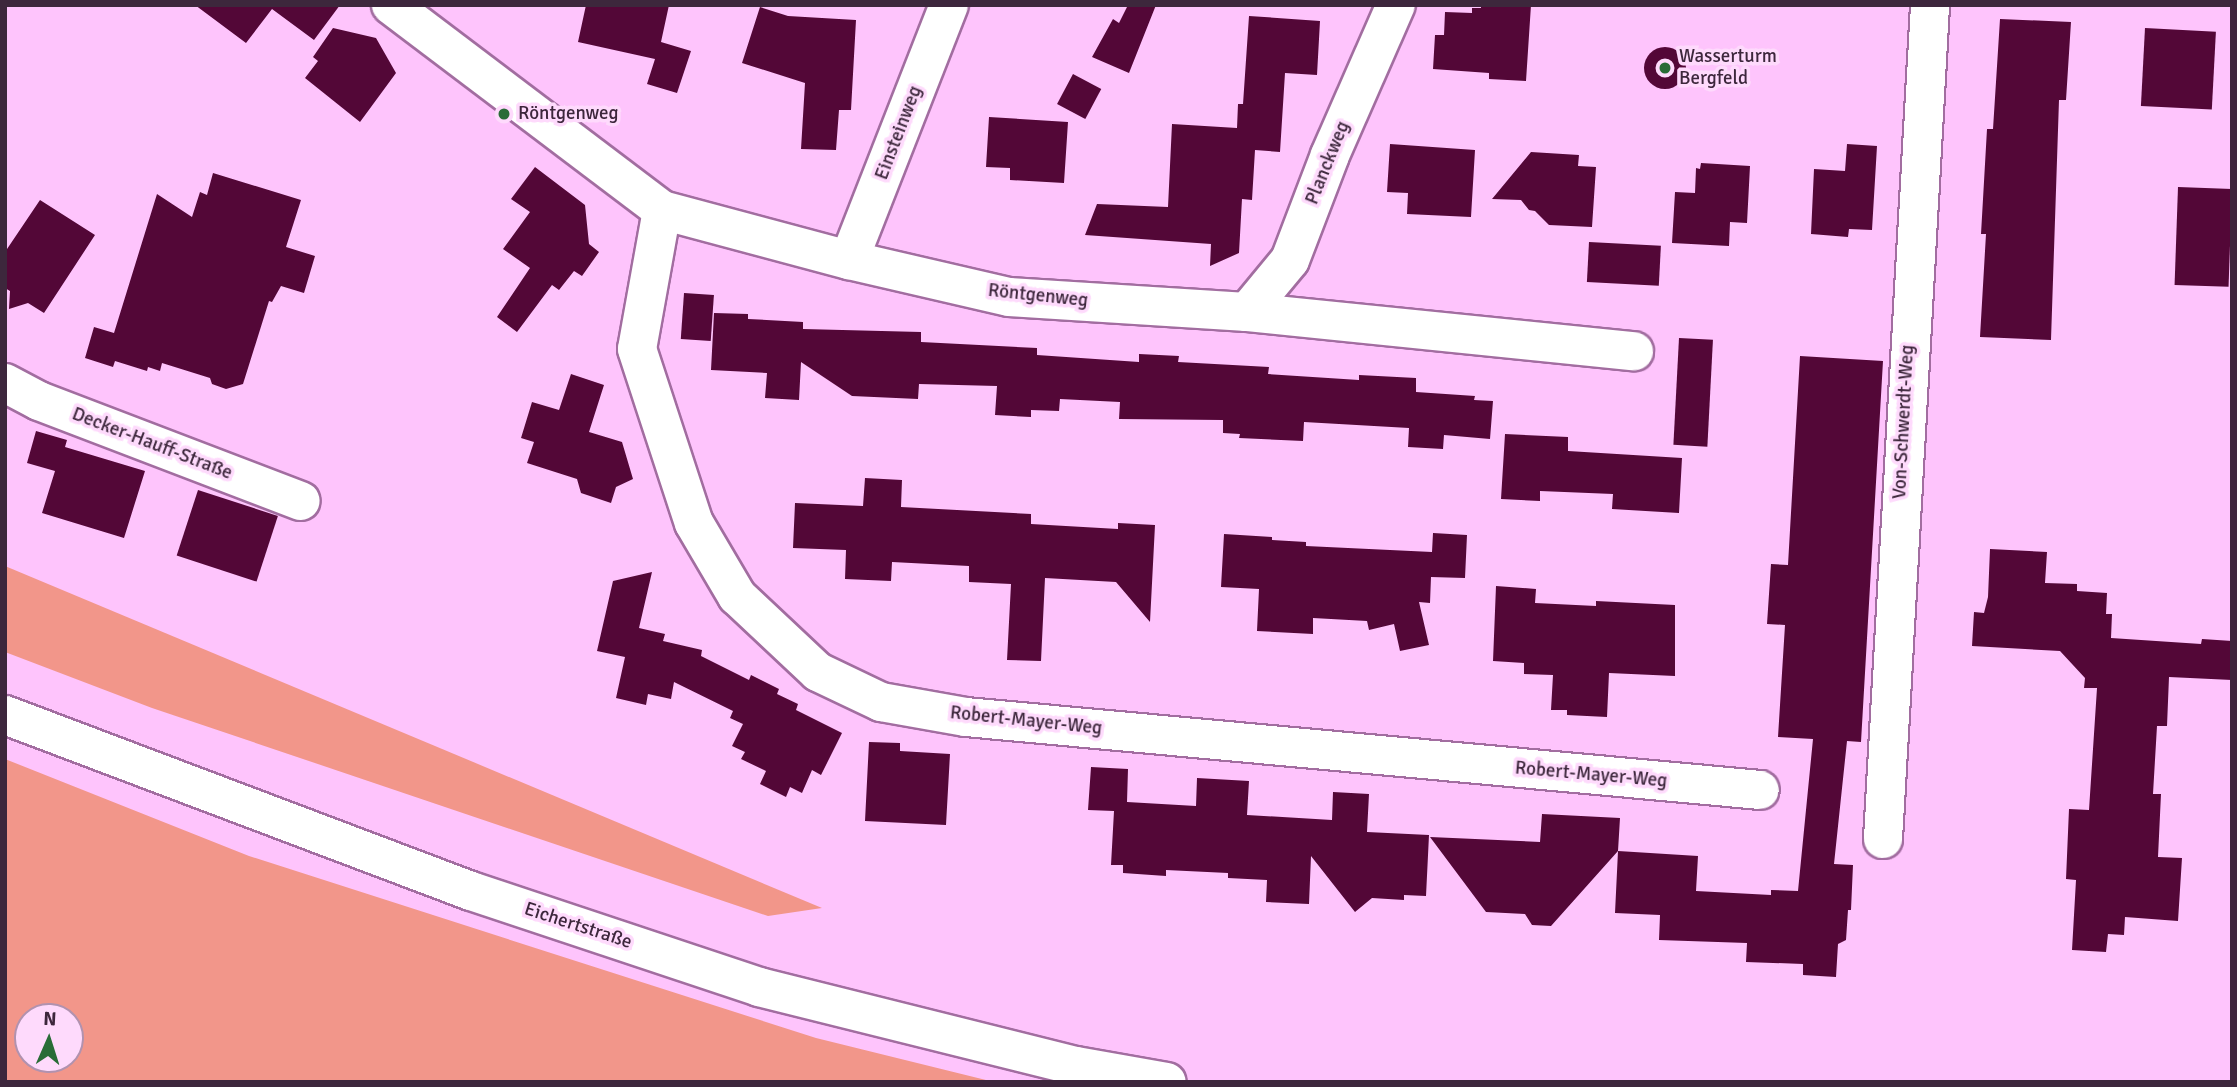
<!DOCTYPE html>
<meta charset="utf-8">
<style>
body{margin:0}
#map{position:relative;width:2237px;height:1087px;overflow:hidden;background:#fec4fc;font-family:Signika,sans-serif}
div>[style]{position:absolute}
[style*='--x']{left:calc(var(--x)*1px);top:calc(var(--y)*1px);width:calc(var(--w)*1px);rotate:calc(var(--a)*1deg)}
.green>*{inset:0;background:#f2968a}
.building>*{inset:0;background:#530737;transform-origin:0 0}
.round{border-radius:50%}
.roads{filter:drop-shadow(2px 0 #a26da0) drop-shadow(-2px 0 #a26da0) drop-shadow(0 2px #a26da0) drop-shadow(0 -2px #a26da0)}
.minor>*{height:38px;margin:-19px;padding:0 19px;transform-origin:19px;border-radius:19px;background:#fff}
.dots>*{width:19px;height:19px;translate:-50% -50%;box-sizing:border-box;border:4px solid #fedafc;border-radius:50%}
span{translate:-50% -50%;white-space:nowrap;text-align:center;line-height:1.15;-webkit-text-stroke:7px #fedafc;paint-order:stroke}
.poi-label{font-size:19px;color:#3d273c}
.left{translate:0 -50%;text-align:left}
.street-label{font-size:19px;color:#3d273c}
.frame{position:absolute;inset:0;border:7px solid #3d273c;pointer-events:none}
.north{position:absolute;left:14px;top:1003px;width:70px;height:70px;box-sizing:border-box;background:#fedafc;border:2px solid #b192af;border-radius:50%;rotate:3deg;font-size:19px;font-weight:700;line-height:28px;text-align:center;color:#3d273c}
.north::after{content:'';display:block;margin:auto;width:24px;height:32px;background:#296c37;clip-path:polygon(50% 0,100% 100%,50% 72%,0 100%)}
</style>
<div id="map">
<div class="green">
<div style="clip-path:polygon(5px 566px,822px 908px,768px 916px,152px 708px,5px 652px)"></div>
<div style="clip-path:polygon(evenodd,5px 759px,249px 856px,816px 1038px,994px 1082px,5px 1082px,5px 759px,28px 1017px,70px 1017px,70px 1059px,28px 1059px,28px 1017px)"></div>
</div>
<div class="building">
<div style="clip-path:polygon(195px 5px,340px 5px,314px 40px,272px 9px,246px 43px)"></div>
<div style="clip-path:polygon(586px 5px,669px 5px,661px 42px,691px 51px,677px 93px,647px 84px,655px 59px,578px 42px)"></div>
<div style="clip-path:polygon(1128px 5px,1156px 5px,1129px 73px,1092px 57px,1113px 19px,1119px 23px)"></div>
<div style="clip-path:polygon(1481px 5px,1531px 5px,1526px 81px,1489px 79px,1489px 73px,1433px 69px,1435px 35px,1444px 35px,1445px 12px,1472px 13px,1472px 8px,1481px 8px)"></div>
<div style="clip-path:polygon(760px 7px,788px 16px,856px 20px,851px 110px,839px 110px,836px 150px,801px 149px,805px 83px,742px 63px)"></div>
<div style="clip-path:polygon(1249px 16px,1320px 21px,1317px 75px,1285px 73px,1280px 152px,1255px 150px,1252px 200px,1242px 199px,1239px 253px,1210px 266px,1211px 244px,1085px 235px,1097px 204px,1168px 207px,1172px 124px,1237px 128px,1238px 104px,1243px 104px)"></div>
<div style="clip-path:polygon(2000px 19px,2071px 22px,2066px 100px,2059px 100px,2051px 340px,1980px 337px,1986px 234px,1981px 234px,1987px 129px,1993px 129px)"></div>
<div style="clip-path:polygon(333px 28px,376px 38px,396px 73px,360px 122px,305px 78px,318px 61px,313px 57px)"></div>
<div style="left:2145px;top:28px;width:71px;height:78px;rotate:3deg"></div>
<div class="round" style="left:1644px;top:47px;width:42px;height:42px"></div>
<div style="left:1073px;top:74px;width:32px;height:34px;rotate:28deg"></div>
<div style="clip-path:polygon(989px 117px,1068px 122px,1064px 183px,1010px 180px,1010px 168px,986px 167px)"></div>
<div style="clip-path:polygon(1390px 144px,1475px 150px,1471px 217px,1407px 214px,1408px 193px,1387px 192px)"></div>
<div style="clip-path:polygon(1847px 144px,1877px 146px,1872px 230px,1849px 229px,1848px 237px,1811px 234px,1814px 169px,1845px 171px)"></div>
<div style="clip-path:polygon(1531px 152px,1579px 155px,1578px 166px,1596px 167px,1592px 227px,1549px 225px,1535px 211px,1529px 210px,1521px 200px,1492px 199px)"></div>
<div style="clip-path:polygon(1701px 163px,1750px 166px,1747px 223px,1730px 222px,1729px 246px,1672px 243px,1675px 192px,1695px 193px,1696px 168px,1700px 169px)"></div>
<div style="clip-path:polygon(535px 167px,585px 205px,589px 244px,599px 252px,582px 276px,574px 271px,559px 290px,552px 285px,517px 332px,497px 317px,530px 268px,503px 249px,530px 212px,511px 199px)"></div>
<div style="clip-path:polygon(213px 173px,301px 200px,286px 247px,315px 256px,304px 293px,281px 286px,272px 302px,269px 301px,243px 384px,226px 389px,212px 384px,210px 378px,162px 363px,160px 371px,148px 367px,147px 371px,115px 361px,113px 367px,85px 358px,94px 327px,114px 333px,157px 194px,192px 217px,200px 192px,207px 195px)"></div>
<div style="left:2178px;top:187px;width:54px;height:98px;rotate:2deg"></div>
<div style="clip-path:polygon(40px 200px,95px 235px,44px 313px,28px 303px,9px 309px,10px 291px,5px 288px,5px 252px)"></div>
<div style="left:1589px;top:242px;width:72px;height:40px;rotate:3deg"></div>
<div style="left:684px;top:293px;width:30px;height:46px;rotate:4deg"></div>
<div style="clip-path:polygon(714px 313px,748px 314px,748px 319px,803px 322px,803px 329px,921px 332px,921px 342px,1037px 348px,1037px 355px,1139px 362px,1139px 354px,1179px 356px,1178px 362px,1269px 367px,1268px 374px,1359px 380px,1359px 375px,1416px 378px,1416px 392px,1475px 396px,1474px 400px,1493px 401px,1490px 439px,1444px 435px,1443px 449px,1408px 447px,1409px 428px,1304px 422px,1303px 441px,1239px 438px,1240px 434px,1223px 433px,1223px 420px,1119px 419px,1120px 402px,1060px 399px,1059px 411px,1031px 410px,1031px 417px,995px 415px,997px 386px,919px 384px,918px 399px,852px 396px,801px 362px,799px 400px,765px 398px,767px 373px,711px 370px)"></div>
<div style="left:1679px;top:338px;width:34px;height:107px;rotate:3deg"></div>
<div style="clip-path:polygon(1800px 356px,1883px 361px,1861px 742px,1847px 741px,1834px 864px,1853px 865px,1851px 910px,1848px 910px,1846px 940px,1838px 944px,1836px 977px,1803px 975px,1803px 964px,1746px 962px,1747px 943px,1659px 940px,1660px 915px,1615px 913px,1618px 851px,1698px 856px,1696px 891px,1771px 895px,1771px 890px,1798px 891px,1813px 739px,1778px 737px,1785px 625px,1767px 624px,1771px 564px,1788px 565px)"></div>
<div style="clip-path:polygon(571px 374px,604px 385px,589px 432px,622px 442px,633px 479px,616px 487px,611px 503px,581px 493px,577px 479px,527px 463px,534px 442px,521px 438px,532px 402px,559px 410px)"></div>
<div style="clip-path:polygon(36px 431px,67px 440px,65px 447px,145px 471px,124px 538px,42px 513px,55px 471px,27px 463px)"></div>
<div style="clip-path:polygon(1505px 434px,1568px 437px,1568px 451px,1682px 458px,1679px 513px,1612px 509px,1613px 494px,1540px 491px,1540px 501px,1501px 499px)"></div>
<div style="clip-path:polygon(865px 478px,902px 480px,901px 507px,1031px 514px,1031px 524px,1118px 529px,1118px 523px,1155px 525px,1150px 622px,1116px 582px,1045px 578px,1041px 661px,1007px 660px,1011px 584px,969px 582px,969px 566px,892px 562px,891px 581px,845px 579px,846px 550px,793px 548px,795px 503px,863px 506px)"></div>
<div style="left:198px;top:490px;width:84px;height:69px;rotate:18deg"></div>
<div style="clip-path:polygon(1433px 533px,1467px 535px,1465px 578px,1431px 577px,1430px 603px,1419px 602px,1429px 645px,1400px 651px,1394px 624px,1369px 630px,1367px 621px,1313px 618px,1313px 634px,1257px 631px,1259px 589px,1221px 587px,1224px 534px,1272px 537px,1272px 540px,1306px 542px,1306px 546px,1432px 552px)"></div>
<div style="clip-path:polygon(1990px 549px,2047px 552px,2045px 583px,2077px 584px,2077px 591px,2107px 593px,2106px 614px,2112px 614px,2111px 638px,2201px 644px,2202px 639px,2232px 641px,2232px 680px,2169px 677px,2167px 726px,2157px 726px,2153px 794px,2161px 794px,2158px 857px,2182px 858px,2178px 921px,2125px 917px,2124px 935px,2108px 934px,2106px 952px,2072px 950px,2076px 880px,2066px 879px,2069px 809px,2089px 810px,2097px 688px,2084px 688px,2085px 678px,2060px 651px,1972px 646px,1974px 612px,1984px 613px,1988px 597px)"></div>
<div style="clip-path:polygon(652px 572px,639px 628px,665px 634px,663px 641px,702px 650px,701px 656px,749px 680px,751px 675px,779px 689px,777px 694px,798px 704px,796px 710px,842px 733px,821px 775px,812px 770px,802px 793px,790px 787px,786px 797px,760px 784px,766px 771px,741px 759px,745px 752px,732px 746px,743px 724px,730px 718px,733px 711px,674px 682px,671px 699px,648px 694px,646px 705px,616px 698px,625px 657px,597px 651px,613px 581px)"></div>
<div style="clip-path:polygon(1496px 586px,1536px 589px,1535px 603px,1596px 606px,1596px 601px,1675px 605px,1675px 676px,1609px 673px,1607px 717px,1567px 715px,1567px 710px,1551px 710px,1553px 675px,1524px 674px,1524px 663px,1493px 661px)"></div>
<div style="clip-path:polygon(869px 742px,900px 743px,900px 751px,950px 754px,946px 825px,865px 821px)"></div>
<div style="clip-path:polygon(1091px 767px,1128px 769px,1127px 802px,1196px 806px,1197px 778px,1249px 781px,1247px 815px,1332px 820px,1333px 792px,1369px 794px,1367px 832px,1429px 835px,1426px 896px,1404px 895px,1404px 900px,1372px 898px,1355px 912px,1311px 856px,1309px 904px,1266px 902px,1267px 880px,1228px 878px,1228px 873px,1166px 870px,1166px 876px,1123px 873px,1123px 865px,1111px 865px,1114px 811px,1088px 810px)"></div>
<div style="clip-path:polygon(1542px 814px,1620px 818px,1618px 851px,1551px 926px,1532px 925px,1525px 914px,1486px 912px,1430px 837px,1540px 842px)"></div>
</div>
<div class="roads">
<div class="minor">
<div style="--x:391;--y:5;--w:340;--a:37.1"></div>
<div style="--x:662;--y:210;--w:194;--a:15"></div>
<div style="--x:849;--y:260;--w:164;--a:13"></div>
<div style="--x:1009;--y:297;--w:238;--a:3.6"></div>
<div style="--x:1247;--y:312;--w:389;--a:5.8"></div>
<div style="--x:662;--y:210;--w:141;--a:100.2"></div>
<div style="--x:637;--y:349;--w:183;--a:71.9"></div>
<div style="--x:694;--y:523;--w:85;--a:59.5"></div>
<div style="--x:737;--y:596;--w:111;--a:43.2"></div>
<div style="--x:818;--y:672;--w:70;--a:25.5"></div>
<div style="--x:881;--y:702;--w:86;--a:10"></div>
<div style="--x:966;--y:717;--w:797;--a:5.25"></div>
<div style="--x:849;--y:260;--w:274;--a:-68.6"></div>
<div style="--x:1247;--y:312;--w:67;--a:-50.4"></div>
<div style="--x:1290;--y:260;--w:112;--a:-69.1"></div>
<div style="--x:1330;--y:155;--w:164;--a:-66.3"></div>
<div style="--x:5;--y:383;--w:38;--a:28"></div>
<div style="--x:39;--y:401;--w:280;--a:20.9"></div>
<div style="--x:5;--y:715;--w:498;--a:20.7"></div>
<div style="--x:471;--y:891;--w:304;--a:18.4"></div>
<div style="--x:759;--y:987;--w:327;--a:14"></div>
<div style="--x:1076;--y:1066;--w:92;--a:10"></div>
<div style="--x:1883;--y:839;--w:835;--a:-86.77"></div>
</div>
</div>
<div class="dots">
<div style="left:1665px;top:68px;background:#296c37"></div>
<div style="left:504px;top:114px;background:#296c37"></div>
</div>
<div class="poi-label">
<span class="left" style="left:1679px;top:68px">Wasserturm<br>Bergfeld</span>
<span class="left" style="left:518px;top:114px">Röntgenweg</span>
</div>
<div class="street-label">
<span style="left:899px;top:133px;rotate:-69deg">Einsteinweg</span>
<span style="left:1328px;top:163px;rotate:-68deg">Planckweg</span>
<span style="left:1038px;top:296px;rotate:6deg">Röntgenweg</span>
<span style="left:1904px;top:422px;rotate:-87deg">Von-Schwerdt-Weg</span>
<span style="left:152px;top:444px;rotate:21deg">Decker-Hauff-Straße</span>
<span style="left:1026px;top:721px;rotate:6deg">Robert-Mayer-Weg</span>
<span style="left:1591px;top:775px;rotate:5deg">Robert-Mayer-Weg</span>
<span style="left:578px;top:926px;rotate:18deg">Eichertstraße</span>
</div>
<div class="frame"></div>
<div class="north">N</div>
</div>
